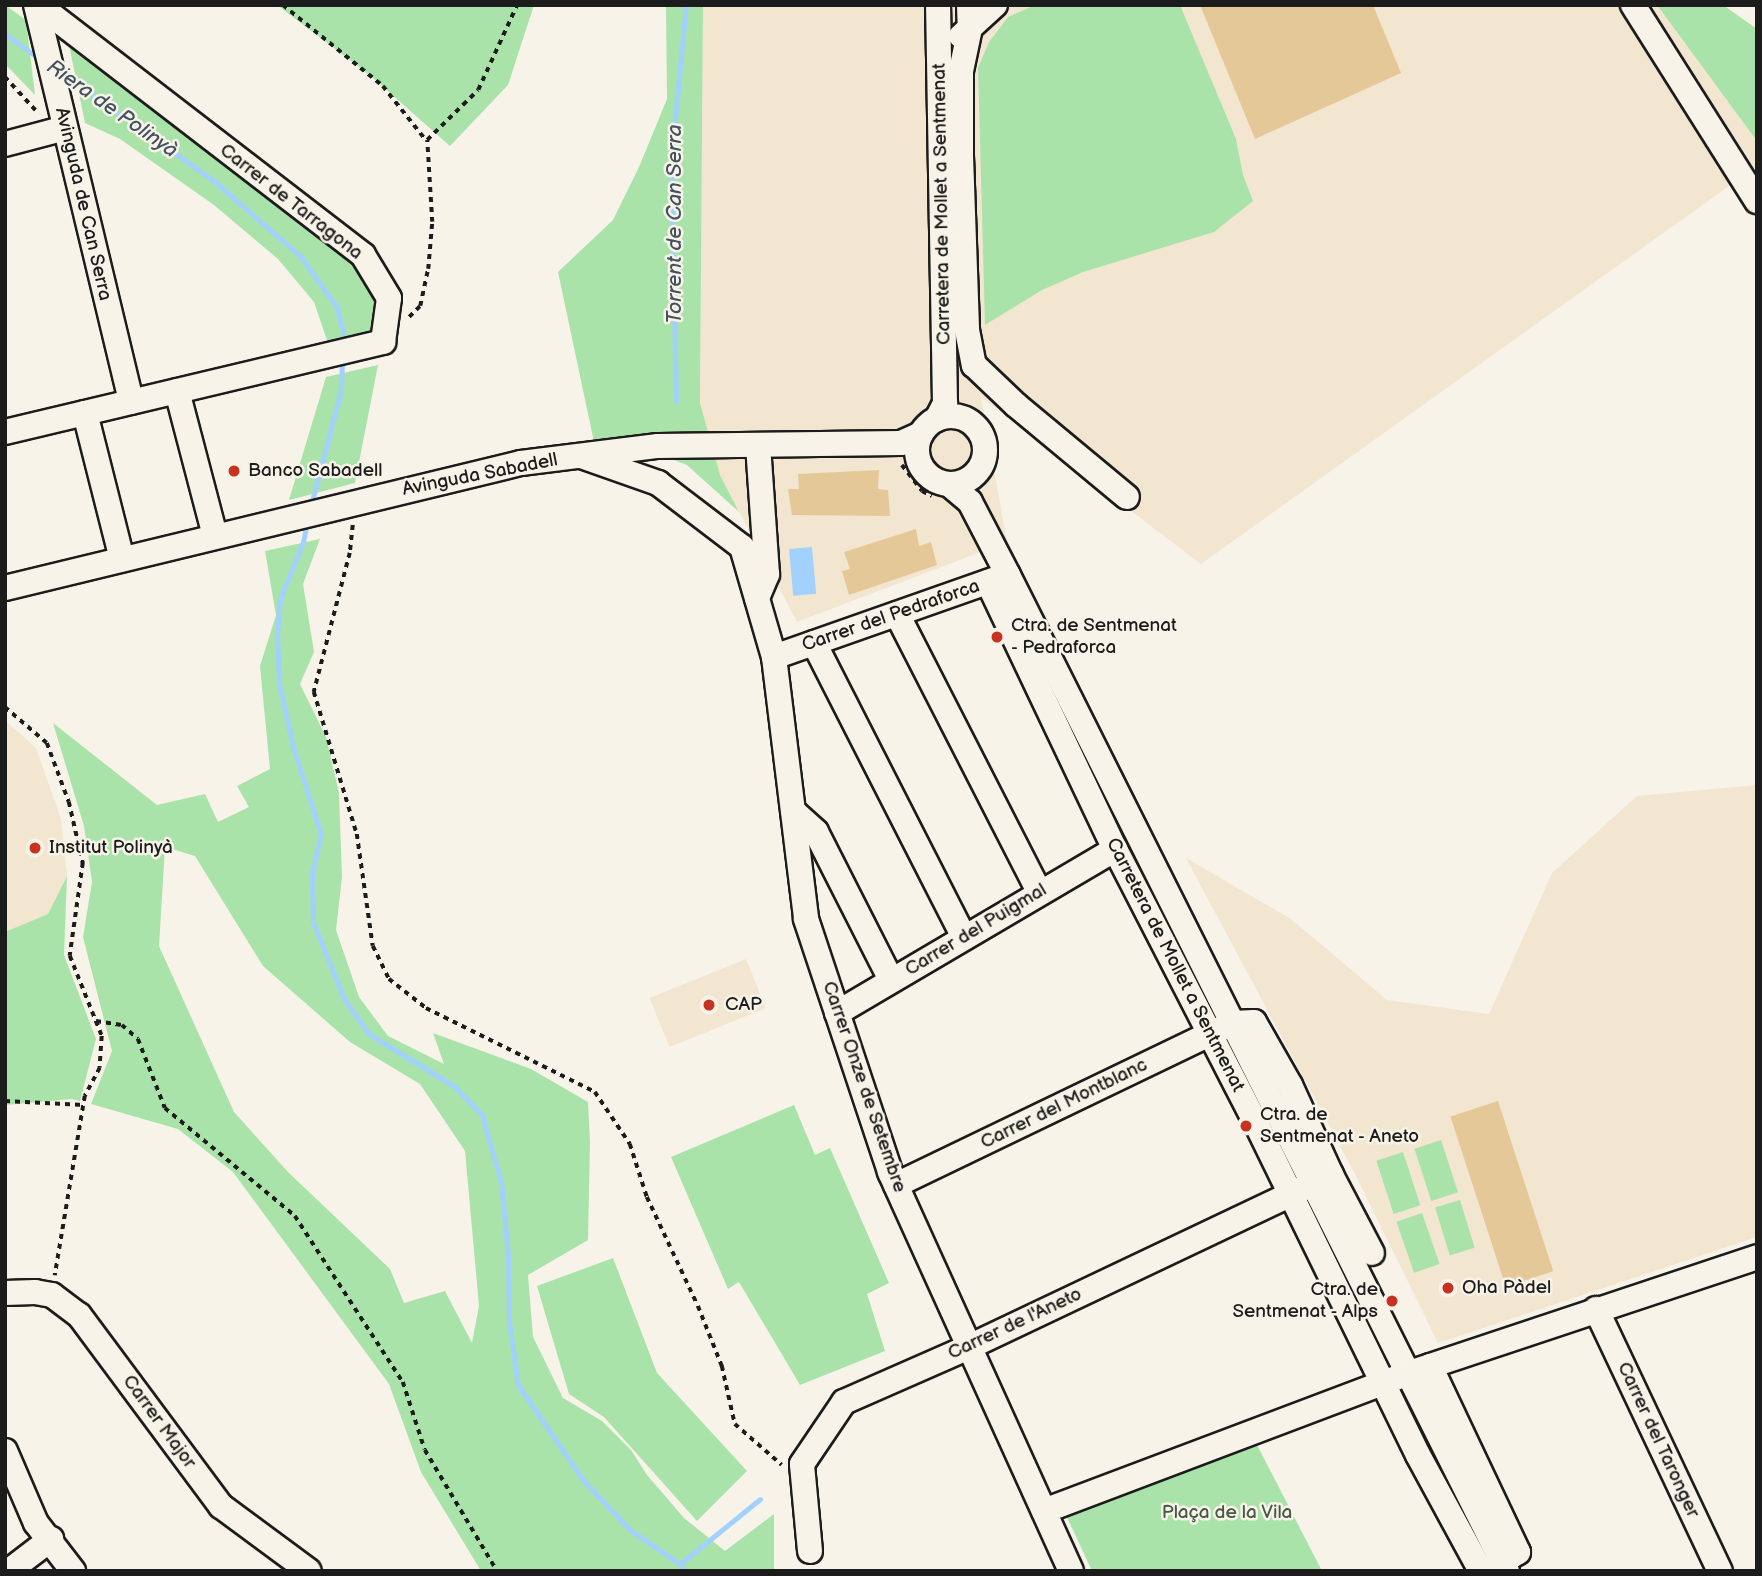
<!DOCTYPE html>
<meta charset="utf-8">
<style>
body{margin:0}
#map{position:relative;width:1762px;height:1576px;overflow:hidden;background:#f7f3e8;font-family:"Balsamiq Sans",sans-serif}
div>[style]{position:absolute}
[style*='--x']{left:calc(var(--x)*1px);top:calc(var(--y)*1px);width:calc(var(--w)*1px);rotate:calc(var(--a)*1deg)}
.built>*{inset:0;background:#f2e6d0;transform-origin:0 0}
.green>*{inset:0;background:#a9e3a9;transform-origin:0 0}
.water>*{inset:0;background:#a2d1fe;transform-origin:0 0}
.stream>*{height:5px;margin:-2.5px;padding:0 2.5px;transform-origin:2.5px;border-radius:2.5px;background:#a2d1fe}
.building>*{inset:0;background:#e5c898;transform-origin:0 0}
.path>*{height:3.5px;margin-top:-1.75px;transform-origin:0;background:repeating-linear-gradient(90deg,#1c1c1c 0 5px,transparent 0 10px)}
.roads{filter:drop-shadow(2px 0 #1c1c1c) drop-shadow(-2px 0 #1c1c1c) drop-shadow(0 2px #1c1c1c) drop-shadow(0 -2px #1c1c1c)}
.minor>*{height:24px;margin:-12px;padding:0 12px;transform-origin:12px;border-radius:12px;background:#f7f3e8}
.minor>.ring{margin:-12px;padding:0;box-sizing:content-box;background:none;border:24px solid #f7f3e8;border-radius:50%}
.dots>*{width:19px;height:19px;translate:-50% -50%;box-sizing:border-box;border:4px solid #f7f3e8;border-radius:50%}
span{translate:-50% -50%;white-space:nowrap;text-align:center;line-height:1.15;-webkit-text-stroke:5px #f7f3e8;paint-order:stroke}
.street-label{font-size:19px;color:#1c1c1c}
.poi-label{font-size:19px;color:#1c1c1c}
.left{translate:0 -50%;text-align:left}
.right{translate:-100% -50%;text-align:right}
.park-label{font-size:19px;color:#465846}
.water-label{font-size:21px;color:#445260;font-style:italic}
.frame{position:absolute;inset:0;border:7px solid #1c1c1c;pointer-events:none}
</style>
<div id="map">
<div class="built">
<div style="clip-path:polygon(703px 5px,1663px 5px,1757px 137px,1757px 166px,1201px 564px,981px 397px,1007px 542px,797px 622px,720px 475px,700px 403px)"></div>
<div style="clip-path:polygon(5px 720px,36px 748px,61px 819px,67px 876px,48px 914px,9px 933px,5px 932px)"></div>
<div style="clip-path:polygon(1757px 785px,1757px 1237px,1438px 1343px,1354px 1172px,1186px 858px,1291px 919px,1387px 1000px,1489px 1014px,1552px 873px,1637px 796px)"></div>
<div style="left:746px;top:959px;width:53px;height:104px;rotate:68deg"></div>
</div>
<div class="green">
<div style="clip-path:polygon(5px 5px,26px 20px,35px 95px,5px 64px)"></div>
<div style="clip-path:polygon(277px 5px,534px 5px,508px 85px,450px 146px,372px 77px)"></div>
<div style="clip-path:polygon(666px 5px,703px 5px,700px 403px,720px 475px,739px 512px,687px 465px,626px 442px,594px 442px,558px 272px,613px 220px,639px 167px,667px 99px)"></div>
<div style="clip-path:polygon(1035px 5px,1180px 5px,1236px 139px,1243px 175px,1253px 201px,1214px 232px,1083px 272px,1042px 290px,985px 325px,978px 68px,989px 42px,1008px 17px)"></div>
<div style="clip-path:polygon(1657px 5px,1723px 5px,1757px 29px,1757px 141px)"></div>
<div style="clip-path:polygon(69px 45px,360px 265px,374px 295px,377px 327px,360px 338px,329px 346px,314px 302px,278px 259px,214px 205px,120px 139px,85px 123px)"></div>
<div style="clip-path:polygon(378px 365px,355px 483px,289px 500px,326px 377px)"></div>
<div style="clip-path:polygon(evenodd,320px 539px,303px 584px,314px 652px,300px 684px,326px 737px,339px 793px,342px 877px,336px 930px,359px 997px,388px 1036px,444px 1064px,433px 1033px,531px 1069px,588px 1102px,590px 1142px,588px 1240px,528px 1275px,533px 1337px,563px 1398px,602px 1421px,631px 1450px,647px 1475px,684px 1518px,725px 1551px,774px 1514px,774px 1571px,481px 1571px,421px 1472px,389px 1384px,233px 1172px,178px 1129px,91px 1104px,112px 1051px,83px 937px,92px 882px,84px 826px,53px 723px,157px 805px,205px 794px,218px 822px,249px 807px,237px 786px,270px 769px,260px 666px,276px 615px,265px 551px,320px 539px,165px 847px,195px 856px,263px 966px,350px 1042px,420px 1084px,465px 1151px,479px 1306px,472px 1343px,445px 1291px,404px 1303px,390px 1269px,288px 1172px,234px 1112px,159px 946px,165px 847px)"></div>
<div style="clip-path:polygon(67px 876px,64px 955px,96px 1039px,80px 1101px,72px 1099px,5px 1105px,5px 932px,48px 914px)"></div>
<div style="clip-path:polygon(794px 1105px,815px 1155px,830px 1148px,889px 1283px,867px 1294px,885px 1351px,800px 1385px,739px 1282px,728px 1289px,671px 1157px)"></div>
<div style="left:1441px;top:1140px;width:55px;height:28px;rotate:72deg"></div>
<div style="left:1403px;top:1152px;width:56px;height:28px;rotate:72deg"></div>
<div style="left:1460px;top:1200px;width:50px;height:26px;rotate:73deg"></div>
<div style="left:1422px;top:1213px;width:54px;height:27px;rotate:71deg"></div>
<div style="clip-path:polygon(613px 1258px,657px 1373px,747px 1471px,697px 1521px,604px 1417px,569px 1394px,537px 1286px)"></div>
<div style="clip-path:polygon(1255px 1441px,1322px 1571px,1092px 1571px,1065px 1513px)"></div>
</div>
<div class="water">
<div style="left:812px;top:547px;width:47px;height:23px;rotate:85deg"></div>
</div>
<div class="stream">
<div style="--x:5;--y:34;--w:44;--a:35.8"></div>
<div style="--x:61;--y:73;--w:187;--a:35.2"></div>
<div style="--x:214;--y:181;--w:116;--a:41.1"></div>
<div style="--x:301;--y:257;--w:60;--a:54.5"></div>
<div style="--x:336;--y:306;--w:26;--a:74"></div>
<div style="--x:343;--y:331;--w:14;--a:90"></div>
<div style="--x:676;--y:401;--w:241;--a:-91.2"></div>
<div style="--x:671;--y:160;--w:156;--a:-84.5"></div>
<div style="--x:311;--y:505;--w:119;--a:-75.4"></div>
<div style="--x:341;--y:390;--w:32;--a:-88"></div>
<div style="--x:307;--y:522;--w:20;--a:101"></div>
<div style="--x:303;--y:542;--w:61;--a:112"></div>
<div style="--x:280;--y:599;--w:34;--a:95"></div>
<div style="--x:277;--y:633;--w:50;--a:87.7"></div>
<div style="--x:279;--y:683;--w:66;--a:77.7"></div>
<div style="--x:293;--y:747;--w:91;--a:72.2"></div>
<div style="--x:321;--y:834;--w:39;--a:103"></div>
<div style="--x:312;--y:872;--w:50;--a:88.9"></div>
<div style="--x:313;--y:922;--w:83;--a:68.1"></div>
<div style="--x:344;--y:999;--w:43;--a:54.5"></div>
<div style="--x:369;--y:1034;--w:100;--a:31.5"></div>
<div style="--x:454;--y:1086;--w:40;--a:46"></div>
<div style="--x:482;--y:1115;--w:70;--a:74.2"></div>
<div style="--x:501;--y:1182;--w:74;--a:84.6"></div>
<div style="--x:508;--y:1256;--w:66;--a:89.1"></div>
<div style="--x:509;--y:1322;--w:64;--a:81.9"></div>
<div style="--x:518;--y:1385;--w:115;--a:55.6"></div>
<div style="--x:583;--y:1480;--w:67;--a:46.8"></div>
<div style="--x:629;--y:1529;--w:62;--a:34.5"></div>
<div style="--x:680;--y:1564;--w:8;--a:60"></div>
<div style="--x:680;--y:1564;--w:103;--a:-39.1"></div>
</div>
<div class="building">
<div style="clip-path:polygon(1200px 5px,1373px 5px,1401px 73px,1255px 139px)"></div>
<div style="clip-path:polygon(879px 470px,878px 489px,888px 490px,890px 516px,792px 515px,788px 489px,799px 489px,798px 474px)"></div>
<div style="clip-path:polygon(916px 529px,919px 546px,931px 542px,937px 565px,849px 595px,842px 571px,850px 569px,844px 552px)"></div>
<div style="left:1498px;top:1101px;width:179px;height:50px;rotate:72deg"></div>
</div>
<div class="path">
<div style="--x:283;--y:5;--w:129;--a:39"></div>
<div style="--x:383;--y:86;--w:69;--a:51.5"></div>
<div style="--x:5;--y:77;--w:50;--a:47.4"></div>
<div style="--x:409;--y:317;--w:16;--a:-45"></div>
<div style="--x:420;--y:306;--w:38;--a:-78"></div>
<div style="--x:428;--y:269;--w:47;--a:-85.1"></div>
<div style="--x:432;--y:222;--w:82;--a:-93.5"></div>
<div style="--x:427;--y:140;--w:71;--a:-44.4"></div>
<div style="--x:478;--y:90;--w:94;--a:-65.4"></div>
<div style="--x:902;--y:465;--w:33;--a:52"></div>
<div style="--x:922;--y:491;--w:11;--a:27"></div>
<div style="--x:353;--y:525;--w:28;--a:96"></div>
<div style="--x:350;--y:553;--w:144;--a:104.5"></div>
<div style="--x:314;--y:692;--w:148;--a:73.2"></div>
<div style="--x:357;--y:834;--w:113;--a:81.9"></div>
<div style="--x:373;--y:946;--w:37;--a:64"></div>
<div style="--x:389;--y:979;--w:47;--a:38.1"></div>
<div style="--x:426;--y:1008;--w:189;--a:26.4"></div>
<div style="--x:595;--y:1092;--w:63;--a:56.1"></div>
<div style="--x:630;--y:1144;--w:56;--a:72.2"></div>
<div style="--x:647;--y:1197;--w:120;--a:64.9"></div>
<div style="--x:698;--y:1306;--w:65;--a:68.2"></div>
<div style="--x:722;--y:1366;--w:59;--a:77.4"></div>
<div style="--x:735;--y:1424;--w:62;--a:41.1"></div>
<div style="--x:5;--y:707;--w:55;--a:40.6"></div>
<div style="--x:47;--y:743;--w:63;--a:69.6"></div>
<div style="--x:69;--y:802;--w:63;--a:77.1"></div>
<div style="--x:83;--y:863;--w:94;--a:98"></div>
<div style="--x:70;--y:956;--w:86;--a:68.2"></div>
<div style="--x:102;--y:1036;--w:32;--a:94"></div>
<div style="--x:100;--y:1068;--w:32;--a:118"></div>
<div style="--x:85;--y:1096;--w:182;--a:99.5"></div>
<div style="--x:96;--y:1021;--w:26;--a:9"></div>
<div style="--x:122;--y:1025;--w:21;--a:41"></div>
<div style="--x:138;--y:1039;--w:74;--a:68.6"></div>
<div style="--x:165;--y:1108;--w:169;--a:39.7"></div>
<div style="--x:295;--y:1216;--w:198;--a:57"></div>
<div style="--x:403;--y:1382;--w:71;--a:72.1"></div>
<div style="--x:425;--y:1450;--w:141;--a:59.2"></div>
<div style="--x:5;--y:1101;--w:79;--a:2.9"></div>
</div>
<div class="roads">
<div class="minor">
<div style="--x:36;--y:5;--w:408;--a:76.5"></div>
<div style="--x:969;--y:5;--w:23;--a:88"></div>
<div style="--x:970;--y:28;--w:44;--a:101.8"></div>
<div style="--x:961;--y:71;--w:85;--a:90"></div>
<div style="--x:961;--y:156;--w:174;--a:88"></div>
<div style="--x:967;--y:330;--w:36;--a:79"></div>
<div style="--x:974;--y:365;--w:58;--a:43.6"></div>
<div style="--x:1016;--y:405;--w:144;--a:39.7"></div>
<div style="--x:1633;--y:5;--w:232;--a:57.7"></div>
<div style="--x:961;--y:36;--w:46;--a:-42.4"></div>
<div style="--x:5;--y:144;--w:62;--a:-14.9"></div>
<div style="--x:177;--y:391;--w:150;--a:75.3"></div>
<div style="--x:85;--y:413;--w:151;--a:75.8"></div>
<div class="ring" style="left:917px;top:416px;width:44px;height:44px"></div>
<div style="--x:937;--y:419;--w:18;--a:-63"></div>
<div style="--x:945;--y:403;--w:398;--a:-91"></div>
<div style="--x:5;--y:432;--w:389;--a:-13.4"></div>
<div style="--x:383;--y:342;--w:44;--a:-82.2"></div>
<div style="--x:389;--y:298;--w:50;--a:-121.2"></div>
<div style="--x:363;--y:255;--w:410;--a:-142.4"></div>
<div style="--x:581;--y:456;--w:82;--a:19.3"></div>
<div style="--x:658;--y:483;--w:106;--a:37.3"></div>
<div style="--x:742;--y:547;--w:115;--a:73.8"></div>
<div style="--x:774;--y:657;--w:264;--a:83"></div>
<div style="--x:806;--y:919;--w:267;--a:71.6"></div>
<div style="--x:890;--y:1172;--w:438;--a:65.6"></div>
<div style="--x:950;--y:485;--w:26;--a:40"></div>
<div style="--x:970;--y:502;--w:82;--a:62.5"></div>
<div style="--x:1008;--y:575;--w:1114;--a:63.39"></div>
<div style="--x:988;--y:582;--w:296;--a:64.6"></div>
<div style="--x:1115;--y:849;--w:310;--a:62.8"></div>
<div style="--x:1257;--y:1125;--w:367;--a:64"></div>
<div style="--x:1418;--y:1455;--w:132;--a:61.5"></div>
<div style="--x:5;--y:588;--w:531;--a:-13.62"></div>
<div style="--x:521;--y:463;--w:138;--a:-7.1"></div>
<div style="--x:658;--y:446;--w:243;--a:-0.7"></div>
<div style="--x:901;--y:443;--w:22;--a:-24"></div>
<div style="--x:757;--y:598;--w:26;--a:-67"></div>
<div style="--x:767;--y:574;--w:128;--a:-94"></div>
<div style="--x:897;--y:614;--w:312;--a:62.9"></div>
<div style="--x:814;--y:643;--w:330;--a:63"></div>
<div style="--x:774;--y:657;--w:244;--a:-19.4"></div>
<div style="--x:793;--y:811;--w:31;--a:42"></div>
<div style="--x:816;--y:832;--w:166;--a:63.1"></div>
<div style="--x:837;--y:1013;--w:323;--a:-30.5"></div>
<div style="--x:896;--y:1185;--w:374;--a:-25.7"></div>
<div style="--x:1233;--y:1023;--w:21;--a:-3"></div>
<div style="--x:1254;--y:1022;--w:73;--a:60.3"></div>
<div style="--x:1290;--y:1085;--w:99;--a:65.5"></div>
<div style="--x:1331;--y:1175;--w:88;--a:62.3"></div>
<div style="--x:5;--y:1293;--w:30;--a:-2"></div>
<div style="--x:35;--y:1292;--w:17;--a:10"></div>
<div style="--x:52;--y:1295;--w:34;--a:37"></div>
<div style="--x:79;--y:1315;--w:238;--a:53.4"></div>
<div style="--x:221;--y:1506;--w:109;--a:36.5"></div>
<div style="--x:1596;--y:1309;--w:290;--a:64.7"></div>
<div style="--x:1430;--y:1366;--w:206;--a:64.7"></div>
<div style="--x:1518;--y:1552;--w:34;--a:148"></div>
<div style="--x:5;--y:1451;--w:78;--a:66.7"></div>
<div style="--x:36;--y:1523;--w:61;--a:52.4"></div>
<div style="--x:1044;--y:1511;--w:390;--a:-20.7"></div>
<div style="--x:1409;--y:1373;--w:367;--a:-18.4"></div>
<div style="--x:810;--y:1551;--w:87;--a:-95.3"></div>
<div style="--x:802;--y:1464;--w:75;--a:-55.9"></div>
<div style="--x:844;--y:1402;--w:137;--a:-23.7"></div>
<div style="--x:969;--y:1347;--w:401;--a:-25.4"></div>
<div style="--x:9;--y:1571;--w:53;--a:-37.3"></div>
</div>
</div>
<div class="dots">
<div style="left:234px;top:471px;background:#c8321e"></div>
<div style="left:997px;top:637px;background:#c8321e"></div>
<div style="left:35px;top:848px;background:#c8321e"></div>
<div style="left:709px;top:1005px;background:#c8321e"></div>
<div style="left:1246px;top:1126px;background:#c8321e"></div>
<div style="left:1448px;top:1288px;background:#c8321e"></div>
<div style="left:1392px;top:1301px;background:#c8321e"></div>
</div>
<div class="street-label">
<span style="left:291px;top:202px;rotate:38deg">Carrer de Tarragona</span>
<span style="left:83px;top:204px;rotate:77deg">Avinguda de Can Serra</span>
<span style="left:942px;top:204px;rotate:-91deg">Carretera de Mollet a Sentmenat</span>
<span style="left:480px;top:475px;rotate:-11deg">Avinguda Sabadell</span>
<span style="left:891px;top:616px;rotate:-19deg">Carrer del Pedraforca</span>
<span style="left:976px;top:930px;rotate:-31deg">Carrer del Puigmal</span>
<span style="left:1175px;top:965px;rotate:63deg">Carretera de Mollet a Sentmenat</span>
<span style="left:864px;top:1087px;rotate:71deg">Carrer Onze de Setembre</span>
<span style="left:1064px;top:1104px;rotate:-26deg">Carrer del Montblanc</span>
<span style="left:1015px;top:1324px;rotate:-25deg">Carrer de l'Aneto</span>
<span style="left:159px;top:1422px;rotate:54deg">Carrer Major</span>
<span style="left:1658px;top:1440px;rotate:65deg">Carrer del Taronger</span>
</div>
<div class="poi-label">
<span class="left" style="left:248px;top:471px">Banco Sabadell</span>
<span class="left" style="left:1011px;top:637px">Ctra. de Sentmenat<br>- Pedraforca</span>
<span class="left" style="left:49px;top:848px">Institut Polinyà</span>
<span class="left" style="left:725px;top:1005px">CAP</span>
<span class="left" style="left:1260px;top:1126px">Ctra. de<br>Sentmenat - Aneto</span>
<span class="left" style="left:1462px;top:1288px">Oha Pàdel</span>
<span class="right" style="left:1378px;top:1301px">Ctra. de<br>Sentmenat - Alps</span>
</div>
<div class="park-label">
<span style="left:1227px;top:1513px">Plaça de la Vila</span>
</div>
<div class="water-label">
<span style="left:112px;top:109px;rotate:35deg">Riera de Polinyà</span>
<span style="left:675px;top:224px;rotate:-90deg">Torrent de Can Serra</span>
</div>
<div class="frame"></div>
</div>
